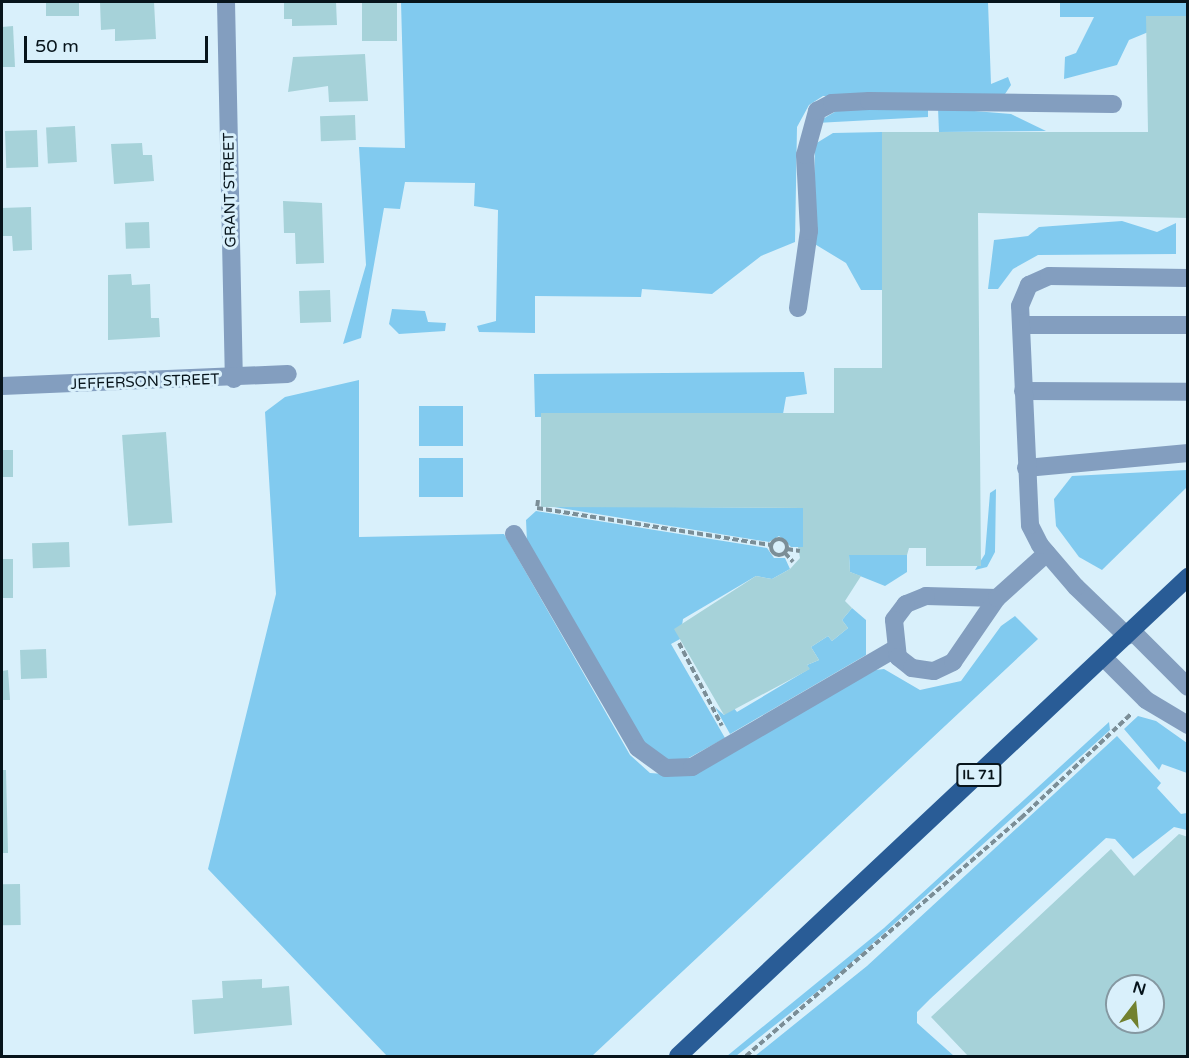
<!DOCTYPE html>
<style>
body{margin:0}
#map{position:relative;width:1189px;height:1058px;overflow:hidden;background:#d9f0fb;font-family:"Varela Round",sans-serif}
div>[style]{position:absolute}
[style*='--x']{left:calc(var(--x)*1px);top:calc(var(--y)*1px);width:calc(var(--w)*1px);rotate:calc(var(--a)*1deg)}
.green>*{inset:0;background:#81caef;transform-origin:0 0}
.building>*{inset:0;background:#a6d2d9;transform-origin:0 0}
.path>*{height:4px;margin-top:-2px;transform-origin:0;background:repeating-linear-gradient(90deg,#7b8e97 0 6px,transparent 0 9px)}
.path>.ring{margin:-2px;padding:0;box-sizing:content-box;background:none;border:4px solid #7b8e97;border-radius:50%}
.minor>*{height:18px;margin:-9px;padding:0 9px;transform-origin:9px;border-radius:9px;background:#839ebf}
.major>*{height:18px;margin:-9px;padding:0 9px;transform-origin:9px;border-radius:9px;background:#295c96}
span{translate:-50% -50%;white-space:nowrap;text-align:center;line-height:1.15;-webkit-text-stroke:6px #d9f0fb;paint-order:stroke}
.shield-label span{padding:2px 4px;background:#d9f0fb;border:2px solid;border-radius:4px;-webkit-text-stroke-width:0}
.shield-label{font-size:14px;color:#07141b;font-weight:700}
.street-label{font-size:15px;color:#07141b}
.frame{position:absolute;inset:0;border:3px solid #07141b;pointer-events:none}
.north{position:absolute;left:1105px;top:974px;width:60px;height:60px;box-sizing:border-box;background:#d9f0fb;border:2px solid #8598a1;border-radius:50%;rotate:16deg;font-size:16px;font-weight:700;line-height:24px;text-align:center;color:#07141b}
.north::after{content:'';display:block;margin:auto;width:21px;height:27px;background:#72812f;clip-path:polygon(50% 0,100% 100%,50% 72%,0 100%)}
.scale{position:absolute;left:24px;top:36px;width:184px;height:27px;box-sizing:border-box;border:3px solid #07141b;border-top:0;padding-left:8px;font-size:18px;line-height:21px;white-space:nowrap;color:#07141b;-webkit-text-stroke:4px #d9f0fb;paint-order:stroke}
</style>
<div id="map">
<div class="green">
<div style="clip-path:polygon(401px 2px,988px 2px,991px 84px,1008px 77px,1011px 85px,1005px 94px,823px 96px,809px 105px,797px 127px,795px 242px,761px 256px,712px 294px,642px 289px,641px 297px,535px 296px,535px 333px,479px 332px,477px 326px,496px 321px,498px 210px,474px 206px,475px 183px,405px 182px,400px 209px,384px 208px,361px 338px,343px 344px,366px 265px,359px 147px,405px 148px)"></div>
<div style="clip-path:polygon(1060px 2px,1187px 2px,1187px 16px,1129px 40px,1117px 65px,1064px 79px,1065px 57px,1076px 53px,1094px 17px,1060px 17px)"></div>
<div style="clip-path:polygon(938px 108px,1011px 114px,1046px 131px,939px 132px)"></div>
<div style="clip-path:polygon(928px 109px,928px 117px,816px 123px,838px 110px)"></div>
<div style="clip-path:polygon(882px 132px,882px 290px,861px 290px,846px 263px,813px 243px,815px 144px,833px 133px)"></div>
<div style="clip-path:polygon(1122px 221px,1157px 232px,1176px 223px,1176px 254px,1038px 255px,1013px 269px,998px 289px,988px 289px,994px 240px,1028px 236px,1039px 227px)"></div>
<div style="clip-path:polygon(392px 309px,425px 311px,428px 322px,446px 323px,445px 331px,399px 334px,389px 324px)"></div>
<div style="clip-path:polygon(804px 372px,807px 394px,786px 397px,783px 414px,535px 417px,534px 374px)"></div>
<div style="clip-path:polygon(359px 380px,359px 537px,504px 534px,630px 755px,650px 773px,691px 776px,875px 670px,884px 669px,920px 690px,961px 681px,1001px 626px,1015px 616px,1038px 639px,592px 1056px,387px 1056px,208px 869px,276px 594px,265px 412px,285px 397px)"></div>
<div style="left:419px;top:406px;width:44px;height:40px"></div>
<div style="left:419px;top:458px;width:44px;height:39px"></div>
<div style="clip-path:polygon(1187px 470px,1187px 487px,1102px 570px,1079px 557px,1056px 526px,1054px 499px,1072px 476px)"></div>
<div style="clip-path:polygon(996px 489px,995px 552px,987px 567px,975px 570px,985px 554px,990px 493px)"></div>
<div style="clip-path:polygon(548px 506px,803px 508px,803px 547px,791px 547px,779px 536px,769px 542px)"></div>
<div style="clip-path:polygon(536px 511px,767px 548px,774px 558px,785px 558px,790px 569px,772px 579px,756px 576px,683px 619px,680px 639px,671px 644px,725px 738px,685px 760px,664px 760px,647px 747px,527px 542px,526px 520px)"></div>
<div style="clip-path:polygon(849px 555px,907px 555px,907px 572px,885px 586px,850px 572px)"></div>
<div style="clip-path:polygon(852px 608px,866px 620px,866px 655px,730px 734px,715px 707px,724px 715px,733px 707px,737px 712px,809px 669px,807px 665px,819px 660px,811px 647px,828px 636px,832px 641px,848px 628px,842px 620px)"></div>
<div style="clip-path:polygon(1138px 716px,1156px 721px,1187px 743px,1187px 773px,1162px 764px,1159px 770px,1124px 729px)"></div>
<div style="clip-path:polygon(1109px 722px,1110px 730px,833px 979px,736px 1056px,727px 1056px,884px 928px)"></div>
<div style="clip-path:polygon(1117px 736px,1161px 783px,1157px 788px,1181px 814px,1187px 813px,1187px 830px,1174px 827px,1133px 859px,1115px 839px,1106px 838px,930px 999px,917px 1012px,917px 1023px,954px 1056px,755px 1056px,867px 966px)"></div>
</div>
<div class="building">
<div style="left:46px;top:2px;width:33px;height:14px"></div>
<div style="clip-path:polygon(100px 2px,154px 2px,156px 39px,115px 41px,115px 29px,101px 30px)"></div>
<div style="clip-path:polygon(284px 2px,336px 2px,337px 25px,292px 26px,292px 19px,284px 19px)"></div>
<div style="left:362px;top:2px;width:35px;height:39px"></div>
<div style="clip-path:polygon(1146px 16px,1188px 16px,1188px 218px,978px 213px,981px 566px,926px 566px,926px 548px,909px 548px,907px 555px,849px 555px,850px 572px,861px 576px,845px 601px,852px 608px,842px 620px,848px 628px,832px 641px,828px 636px,811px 647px,819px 660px,807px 665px,810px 669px,724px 715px,674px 629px,756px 576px,772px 579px,790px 569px,800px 558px,798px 547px,803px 547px,803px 508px,541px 507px,541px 413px,834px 413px,834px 368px,882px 368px,882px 132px,1148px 132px)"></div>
<div style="clip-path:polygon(13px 26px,15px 67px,2px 67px,2px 27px)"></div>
<div style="clip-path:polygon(365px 54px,368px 101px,329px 102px,328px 86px,288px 92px,293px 57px)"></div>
<div style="left:355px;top:115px;width:25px;height:35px;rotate:88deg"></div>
<div style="left:75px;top:126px;width:36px;height:29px;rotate:87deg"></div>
<div style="left:37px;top:130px;width:37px;height:32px;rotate:88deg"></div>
<div style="clip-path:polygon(142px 143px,143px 155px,152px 155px,154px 181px,114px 184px,111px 144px)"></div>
<div style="clip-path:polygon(283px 201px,322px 203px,324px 263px,296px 264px,295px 233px,284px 233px)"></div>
<div style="clip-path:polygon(31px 207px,32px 250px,13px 251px,12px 236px,2px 236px,2px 208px)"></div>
<div style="left:149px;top:222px;width:26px;height:24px;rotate:88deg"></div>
<div style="clip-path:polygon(131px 274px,132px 285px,150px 284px,151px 318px,159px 318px,160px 337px,108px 340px,108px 275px)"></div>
<div style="left:330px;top:290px;width:32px;height:31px;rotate:88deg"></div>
<div style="left:166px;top:432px;width:91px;height:44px;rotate:86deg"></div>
<div style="left:2px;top:450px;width:11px;height:27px"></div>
<div style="left:69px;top:542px;width:25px;height:37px;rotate:88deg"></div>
<div style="left:2px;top:559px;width:11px;height:39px"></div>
<div style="left:46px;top:649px;width:29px;height:26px;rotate:88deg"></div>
<div style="clip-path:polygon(8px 670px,10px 700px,2px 700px,2px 671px)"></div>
<div style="clip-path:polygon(2px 770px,6px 770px,8px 853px,2px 853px)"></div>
<div style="clip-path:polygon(evenodd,1179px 834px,1188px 837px,1188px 1056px,968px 1056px,931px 1017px,1111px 849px,1134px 876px,1179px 834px,1117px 986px,1153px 986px,1153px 1022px,1117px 1022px,1117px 986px)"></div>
<div style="left:20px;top:884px;width:41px;height:18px;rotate:89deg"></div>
<div style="clip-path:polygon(262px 979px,262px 988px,289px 986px,292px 1025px,194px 1034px,192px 1000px,223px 998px,222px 981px)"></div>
</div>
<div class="path">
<div style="--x:538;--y:500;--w:8;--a:97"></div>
<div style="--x:537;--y:508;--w:237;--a:9"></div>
<div class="ring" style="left:771px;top:539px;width:12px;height:12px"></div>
<div style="--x:787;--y:549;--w:13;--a:9"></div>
<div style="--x:785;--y:553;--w:12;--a:48"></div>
<div style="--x:679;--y:643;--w:93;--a:62.6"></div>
<div style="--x:746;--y:1056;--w:364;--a:-40.9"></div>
<div style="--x:1021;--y:818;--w:151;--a:-43.4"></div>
</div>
<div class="minor">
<div style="--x:226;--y:2;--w:377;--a:88.8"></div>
<div style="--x:798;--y:308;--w:78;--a:-81.9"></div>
<div style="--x:809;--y:231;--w:76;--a:-93"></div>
<div style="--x:805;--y:155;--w:46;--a:-74.7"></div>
<div style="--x:817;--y:111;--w:17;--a:-28"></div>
<div style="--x:832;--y:103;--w:37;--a:-3"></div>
<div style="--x:869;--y:101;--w:244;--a:0.7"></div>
<div style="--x:1021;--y:325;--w:167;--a:0"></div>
<div style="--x:2;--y:386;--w:286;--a:-2.4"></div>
<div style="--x:1023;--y:391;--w:165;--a:0.3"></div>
<div style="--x:1026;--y:468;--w:163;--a:-5.3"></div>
<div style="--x:514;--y:534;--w:247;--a:59.9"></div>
<div style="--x:638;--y:748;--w:34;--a:36"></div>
<div style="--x:666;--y:768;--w:26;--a:-2"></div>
<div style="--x:692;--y:767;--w:235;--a:-30.2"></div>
<div style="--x:997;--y:598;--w:71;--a:-178.4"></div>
<div style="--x:926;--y:596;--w:22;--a:158"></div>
<div style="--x:906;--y:604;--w:20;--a:127"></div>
<div style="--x:894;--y:620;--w:37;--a:84"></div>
<div style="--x:898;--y:657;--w:18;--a:38"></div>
<div style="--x:912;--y:668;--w:22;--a:8"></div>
<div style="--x:934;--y:671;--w:21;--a:-25"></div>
<div style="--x:953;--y:662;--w:78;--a:-55.5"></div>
<div style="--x:997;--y:598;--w:67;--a:-42"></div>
<div style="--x:1132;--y:631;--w:79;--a:45"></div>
<div style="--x:1127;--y:636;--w:71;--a:-136.1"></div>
<div style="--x:1076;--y:587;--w:55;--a:-130.6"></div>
<div style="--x:1040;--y:545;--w:22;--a:-117"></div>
<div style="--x:1030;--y:525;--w:219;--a:-92.6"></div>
<div style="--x:1020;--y:306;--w:23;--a:-67"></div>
<div style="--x:1029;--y:285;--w:22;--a:-24"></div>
<div style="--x:1049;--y:276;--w:139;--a:0.8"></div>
<div style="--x:1104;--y:658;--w:59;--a:45"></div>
<div style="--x:1146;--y:700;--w:49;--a:30.8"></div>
</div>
<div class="major">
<div style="--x:678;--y:1056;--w:700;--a:-43.2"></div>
</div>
<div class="shield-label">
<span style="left:979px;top:775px">IL 71</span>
</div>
<div class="street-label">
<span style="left:230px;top:190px;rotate:-91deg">GRANT STREET</span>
<span style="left:145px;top:382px;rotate:-2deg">JEFFERSON STREET</span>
</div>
<div class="frame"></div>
<div class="north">N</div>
<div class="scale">50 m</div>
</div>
